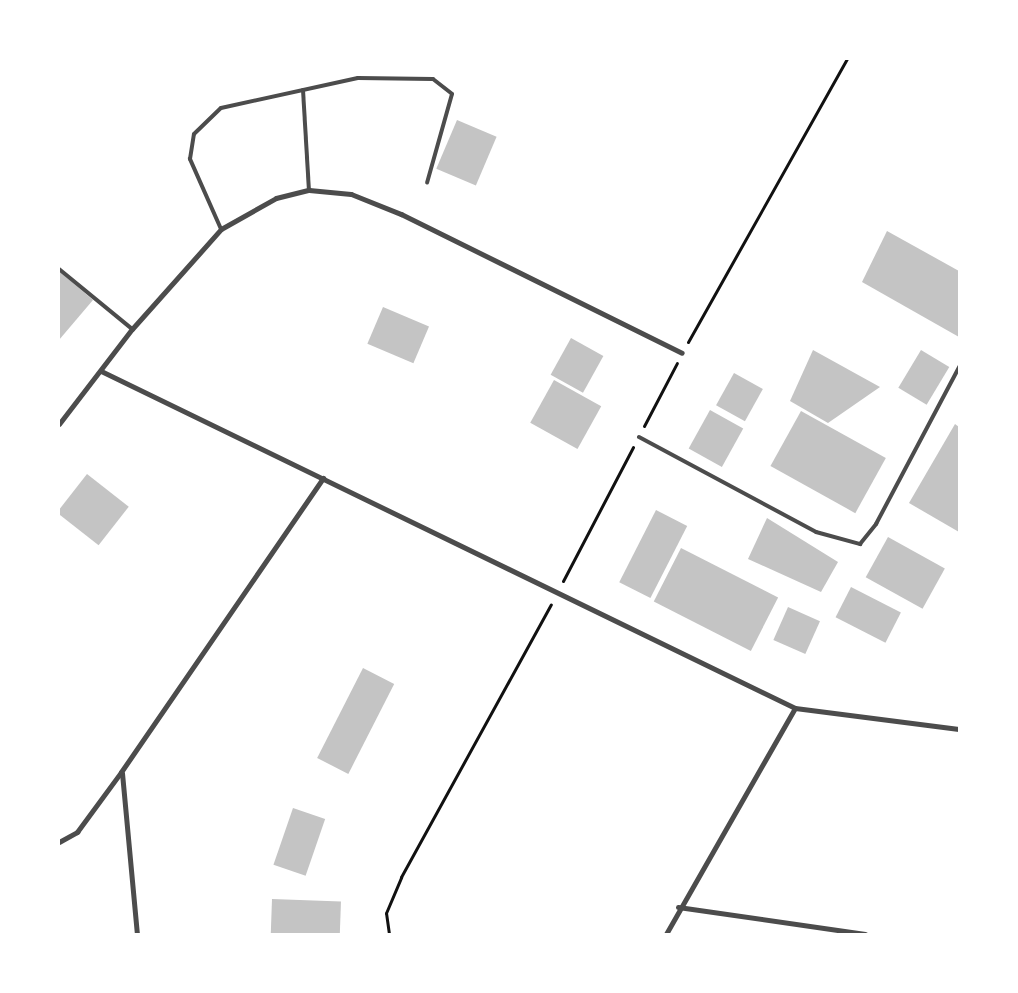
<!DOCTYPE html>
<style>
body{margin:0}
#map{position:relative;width:1018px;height:993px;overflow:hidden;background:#fff;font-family:Lora,serif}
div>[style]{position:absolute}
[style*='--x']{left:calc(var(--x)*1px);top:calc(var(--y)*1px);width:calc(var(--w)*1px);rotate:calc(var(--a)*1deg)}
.building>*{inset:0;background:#c4c4c4;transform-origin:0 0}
.path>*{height:3px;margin:-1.5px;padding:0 1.5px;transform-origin:1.5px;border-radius:1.5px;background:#111}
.service>*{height:4px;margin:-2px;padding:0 2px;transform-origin:2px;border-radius:2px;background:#4c4c4c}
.minor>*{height:5px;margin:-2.5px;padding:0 2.5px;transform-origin:2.5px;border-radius:2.5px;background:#4c4c4c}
span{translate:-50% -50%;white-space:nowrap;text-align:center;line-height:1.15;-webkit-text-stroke:4px #fff;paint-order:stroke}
.frame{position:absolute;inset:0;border:60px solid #fff;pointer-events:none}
</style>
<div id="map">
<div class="building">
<div style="left:457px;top:120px;width:43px;height:53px;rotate:23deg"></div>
<div style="clip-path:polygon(887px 231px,959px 271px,959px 337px,862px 282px)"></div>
<div style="clip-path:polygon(59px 271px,93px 300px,59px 340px)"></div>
<div style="left:383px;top:307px;width:50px;height:40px;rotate:23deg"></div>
<div style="left:571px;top:338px;width:37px;height:42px;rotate:29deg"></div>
<div style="clip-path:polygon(813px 350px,880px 387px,828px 423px,790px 401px)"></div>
<div style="left:921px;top:350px;width:33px;height:44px;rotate:31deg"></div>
<div style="left:734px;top:373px;width:33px;height:37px;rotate:29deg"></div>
<div style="left:554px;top:380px;width:54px;height:49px;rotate:29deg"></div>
<div style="left:710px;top:410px;width:38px;height:44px;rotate:29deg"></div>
<div style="left:801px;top:411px;width:97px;height:63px;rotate:29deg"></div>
<div style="clip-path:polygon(955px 424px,959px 427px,959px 532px,909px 503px)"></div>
<div style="left:87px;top:474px;width:53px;height:49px;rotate:38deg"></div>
<div style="left:656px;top:510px;width:35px;height:81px;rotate:27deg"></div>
<div style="clip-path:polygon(767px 518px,838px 562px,821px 592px,748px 559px)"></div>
<div style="left:888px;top:537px;width:65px;height:46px;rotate:29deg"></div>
<div style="left:681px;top:548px;width:109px;height:60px;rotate:27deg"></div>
<div style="left:851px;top:587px;width:56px;height:34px;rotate:27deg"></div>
<div style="left:788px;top:607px;width:35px;height:36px;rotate:24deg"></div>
<div style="left:363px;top:668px;width:35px;height:101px;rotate:27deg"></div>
<div style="left:293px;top:808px;width:34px;height:60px;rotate:19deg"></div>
<div style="left:272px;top:899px;width:69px;height:35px;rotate:2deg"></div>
</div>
<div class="path">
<div style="--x:688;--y:342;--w:325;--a:-60.7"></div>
<div style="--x:644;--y:426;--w:71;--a:-62.4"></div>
<div style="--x:563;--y:581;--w:151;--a:-62.4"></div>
<div style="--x:389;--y:934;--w:21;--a:-98"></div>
<div style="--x:386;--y:913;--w:39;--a:-67"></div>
<div style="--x:401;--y:877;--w:311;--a:-61.2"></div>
</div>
<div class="service">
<div style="--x:303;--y:90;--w:100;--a:86.6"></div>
<div style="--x:221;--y:229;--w:77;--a:-113.9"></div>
<div style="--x:190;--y:159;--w:25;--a:-81"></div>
<div style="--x:194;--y:134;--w:37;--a:-44"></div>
<div style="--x:221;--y:108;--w:140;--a:-12.4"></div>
<div style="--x:358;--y:78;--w:75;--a:0.8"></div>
<div style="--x:433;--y:79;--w:24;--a:38"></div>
<div style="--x:452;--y:94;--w:92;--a:105.7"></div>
<div style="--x:59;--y:269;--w:94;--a:39.4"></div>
<div style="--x:639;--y:437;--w:201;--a:28.2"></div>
<div style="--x:816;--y:532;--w:46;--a:15.3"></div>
<div style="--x:860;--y:544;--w:26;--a:-51"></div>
<div style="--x:876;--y:524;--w:178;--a:-62.1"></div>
</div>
<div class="minor">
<div style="--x:101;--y:371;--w:771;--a:25.9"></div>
<div style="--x:795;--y:708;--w:165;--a:7.3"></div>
<div style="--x:59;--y:424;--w:120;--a:-52.5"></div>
<div style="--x:132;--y:329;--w:134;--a:-48.3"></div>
<div style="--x:221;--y:229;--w:63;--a:-29.4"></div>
<div style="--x:276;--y:198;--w:34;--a:-14"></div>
<div style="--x:309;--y:190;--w:42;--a:5.4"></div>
<div style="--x:351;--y:194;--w:54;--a:21.8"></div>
<div style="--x:401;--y:214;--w:313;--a:26.3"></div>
<div style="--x:122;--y:773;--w:162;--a:84.7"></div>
<div style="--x:59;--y:842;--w:21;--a:-29"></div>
<div style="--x:77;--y:832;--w:74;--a:-53.7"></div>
<div style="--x:121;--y:772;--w:357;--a:-55.5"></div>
<div style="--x:678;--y:907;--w:189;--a:8.2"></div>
<div style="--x:666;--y:934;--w:260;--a:-60.3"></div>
</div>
<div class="frame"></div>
</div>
